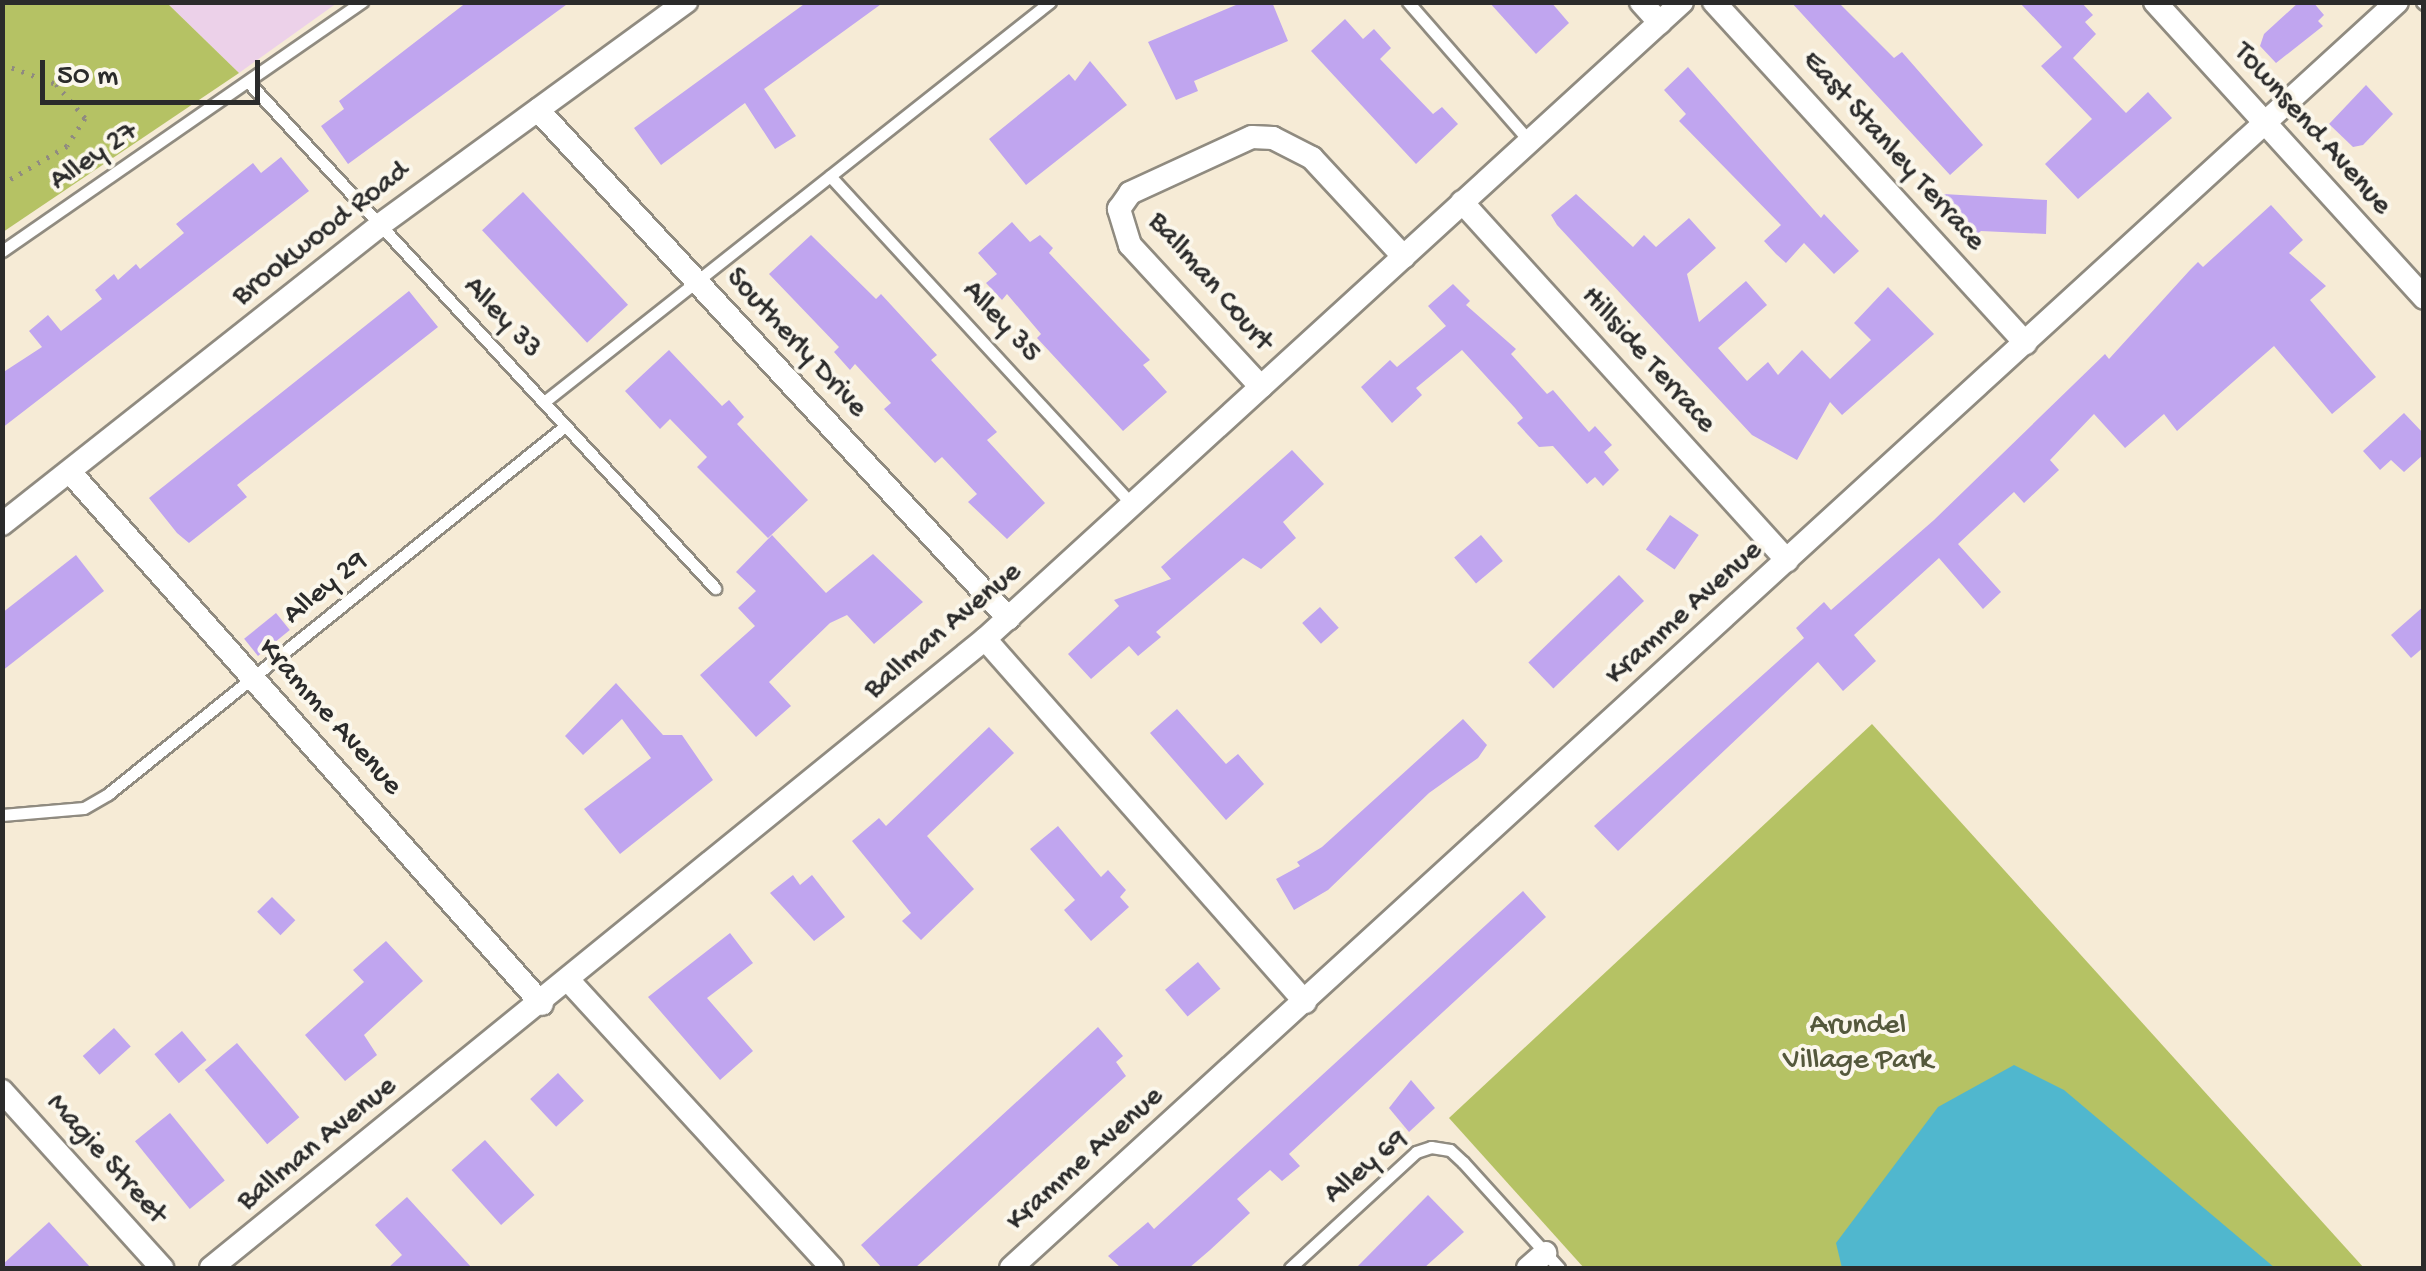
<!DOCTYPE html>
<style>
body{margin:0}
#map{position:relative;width:2426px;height:1271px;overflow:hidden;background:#f6ebd6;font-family:"Gochi Hand",sans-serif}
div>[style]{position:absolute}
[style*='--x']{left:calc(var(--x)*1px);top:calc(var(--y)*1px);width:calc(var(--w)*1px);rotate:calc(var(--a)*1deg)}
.built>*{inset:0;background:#ecd1e9}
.green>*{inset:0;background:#b5c264}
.water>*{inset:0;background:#50b7ce}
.building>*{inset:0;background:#c0a5ef;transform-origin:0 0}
.path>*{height:5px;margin-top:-2.5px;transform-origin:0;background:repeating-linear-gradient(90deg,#908b80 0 2.5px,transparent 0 10.5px)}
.roads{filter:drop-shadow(2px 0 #908b80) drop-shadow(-2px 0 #908b80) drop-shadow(0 2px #908b80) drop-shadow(0 -2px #908b80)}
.lane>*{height:11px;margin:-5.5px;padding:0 5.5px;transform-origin:5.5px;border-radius:5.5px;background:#fff}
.street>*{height:22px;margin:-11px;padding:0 11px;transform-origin:11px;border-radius:11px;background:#fff}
span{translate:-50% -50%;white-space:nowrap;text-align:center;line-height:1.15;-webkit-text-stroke:8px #fbf7ec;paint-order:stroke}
.street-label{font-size:30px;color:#2b2b2b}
.park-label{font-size:30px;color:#54583c}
.frame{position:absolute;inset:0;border:5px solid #2b2b2b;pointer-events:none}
.scale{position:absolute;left:40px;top:60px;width:220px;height:45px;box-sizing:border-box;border:5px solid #2b2b2b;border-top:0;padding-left:12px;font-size:30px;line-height:35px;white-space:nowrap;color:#2b2b2b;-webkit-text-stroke:8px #fbf7ec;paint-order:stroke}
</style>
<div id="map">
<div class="built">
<div style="clip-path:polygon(167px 3px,337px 3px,239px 73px)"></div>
</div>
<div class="green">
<div style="clip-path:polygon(3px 2px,167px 3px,239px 73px,3px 232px)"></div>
<div style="clip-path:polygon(1872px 724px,2364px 1268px,1584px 1268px,1449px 1118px)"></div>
</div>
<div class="water">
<div style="clip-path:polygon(2014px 1065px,2064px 1090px,2275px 1268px,1842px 1268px,1836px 1243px,1938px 1107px)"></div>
</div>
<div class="building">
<div style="clip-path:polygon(467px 2px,570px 2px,348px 164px,321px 126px,344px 109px,339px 101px)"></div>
<div style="clip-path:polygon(807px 2px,884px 2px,764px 89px,796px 136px,775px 149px,745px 103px,661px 165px,634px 128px)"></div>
<div style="clip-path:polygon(1243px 2px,1272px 2px,1288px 41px,1194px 81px,1198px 91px,1176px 100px,1148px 42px)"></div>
<div style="clip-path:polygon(1489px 2px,1551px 2px,1569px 23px,1536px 54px)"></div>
<div style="clip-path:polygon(1791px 2px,1838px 2px,1894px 58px,1902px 52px,1983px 145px,1950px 175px)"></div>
<div style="clip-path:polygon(2019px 2px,2081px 2px,2093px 15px,2085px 22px,2096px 34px,2073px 58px,2126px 113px,2148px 92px,2172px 118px,2078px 199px,2045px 164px,2092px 119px,2041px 66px,2062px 47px)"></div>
<div style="clip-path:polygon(2299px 2px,2313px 2px,2324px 15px,2318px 21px,2323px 26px,2276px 63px,2260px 46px,2264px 34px)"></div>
<div style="clip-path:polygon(1345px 19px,1363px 39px,1374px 29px,1391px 48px,1380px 59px,1433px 114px,1442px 107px,1458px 124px,1416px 164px,1311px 51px)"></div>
<div style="clip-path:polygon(1090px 61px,1127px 105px,1026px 185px,989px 139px,1069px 74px,1075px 81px)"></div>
<div style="clip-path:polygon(1688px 67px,1821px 218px,1824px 214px,1859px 251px,1834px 274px,1804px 243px,1786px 263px,1776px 254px,1764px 241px,1781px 225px,1679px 121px,1686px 114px,1664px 90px)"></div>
<div style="clip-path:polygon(2366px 85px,2393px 114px,2363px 145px,2353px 147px,2329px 124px)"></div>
<div style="clip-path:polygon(281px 157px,309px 191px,2px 428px,2px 373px,42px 347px,29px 331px,48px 315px,61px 331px,102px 299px,95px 290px,114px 274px,118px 280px,136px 264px,140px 269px,184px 233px,176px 224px,253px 163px,261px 173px)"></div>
<div style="left:523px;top:192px;width:154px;height:56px;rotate:47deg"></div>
<div style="clip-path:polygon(1926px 193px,2047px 200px,2046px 234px,1981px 231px,1969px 241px)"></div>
<div style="clip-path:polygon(1576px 194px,1633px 247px,1644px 235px,1656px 247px,1689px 218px,1716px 248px,1687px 274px,1699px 322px,1746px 281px,1767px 305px,1718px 348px,1747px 381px,1768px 362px,1778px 375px,1802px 350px,1830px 379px,1871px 340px,1854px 323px,1888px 287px,1934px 334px,1842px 415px,1830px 402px,1797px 460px,1752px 435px,1557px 225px,1551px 215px)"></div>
<div style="clip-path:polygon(2271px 205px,2303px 240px,2289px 253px,2326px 286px,2310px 300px,2376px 377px,2332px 414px,2274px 346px,2177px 431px,2164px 414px,2125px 448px,2094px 414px,2050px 460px,2059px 470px,2024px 503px,2014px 492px,1958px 544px,2001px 592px,1983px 609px,1939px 558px,1854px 635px,1876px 661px,1843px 691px,1818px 662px,1618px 851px,1594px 826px,1804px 638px,1796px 628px,1824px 602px,1831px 610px,1934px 520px,2105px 354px,2109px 359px,2190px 270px,2198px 262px,2203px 267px)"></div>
<div style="clip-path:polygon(1012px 222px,1030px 242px,1040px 235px,1053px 248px,1049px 253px,1150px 360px,1143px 365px,1167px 392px,1123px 431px,1037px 338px,1041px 334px,1007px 294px,1002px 300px,986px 283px,997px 274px,978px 253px)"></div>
<div style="clip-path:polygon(811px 235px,876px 299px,881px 294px,937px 355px,931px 360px,997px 432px,987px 440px,1045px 503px,1007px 539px,968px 502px,977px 494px,942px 457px,935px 463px,916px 443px,884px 409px,891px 403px,855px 364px,850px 370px,834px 352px,839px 347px,769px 274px)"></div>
<div style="clip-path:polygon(1453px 284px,1470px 301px,1466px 305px,1516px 349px,1511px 354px,1547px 394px,1553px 390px,1589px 432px,1595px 426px,1612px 445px,1604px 452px,1619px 470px,1603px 486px,1595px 477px,1587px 484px,1553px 446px,1539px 447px,1517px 423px,1523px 418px,1515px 408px,1462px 350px,1416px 388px,1422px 395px,1392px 423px,1361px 387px,1390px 360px,1397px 367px,1446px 326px,1428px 306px)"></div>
<div style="clip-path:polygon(409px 291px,438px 327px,237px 485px,247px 497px,189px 543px,177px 533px,149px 498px)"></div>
<div style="clip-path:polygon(669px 350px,722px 406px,729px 400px,744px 417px,737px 424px,808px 500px,768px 538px,697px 467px,707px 457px,670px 419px,660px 429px,625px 391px)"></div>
<div style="clip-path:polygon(2404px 413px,2424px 434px,2424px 454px,2404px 472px,2391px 460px,2380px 470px,2363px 451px)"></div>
<div style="clip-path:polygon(1292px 450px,1324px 484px,1283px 522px,1296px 538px,1261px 569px,1243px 558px,1156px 632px,1161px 637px,1138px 656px,1129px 646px,1091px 679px,1068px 654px,1119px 606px,1114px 600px,1171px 579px,1161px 567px)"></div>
<div style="left:1670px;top:515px;width:35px;height:42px;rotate:35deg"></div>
<div style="clip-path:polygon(772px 535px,826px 593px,873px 554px,923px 602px,874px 644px,847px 615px,830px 623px,769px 682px,791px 706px,756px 737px,700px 675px,755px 626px,738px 608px,756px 591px,736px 572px)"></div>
<div style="left:1481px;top:535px;width:34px;height:35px;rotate:50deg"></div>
<div style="clip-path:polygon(76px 555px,104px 591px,2px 671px,2px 613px)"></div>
<div style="left:1619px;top:575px;width:36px;height:126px;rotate:46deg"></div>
<div style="clip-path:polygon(2424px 606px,2424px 647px,2411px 658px,2391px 635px)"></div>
<div style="left:1320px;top:607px;width:28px;height:24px;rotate:48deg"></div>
<div style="left:276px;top:613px;width:22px;height:41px;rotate:51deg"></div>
<div style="clip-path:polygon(616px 683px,663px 735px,682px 735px,713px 780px,620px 854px,584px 809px,651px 758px,622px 719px,583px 755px,565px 736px)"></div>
<div style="clip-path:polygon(1177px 709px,1226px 764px,1238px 754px,1264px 784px,1226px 820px,1150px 733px)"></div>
<div style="clip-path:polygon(1463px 719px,1487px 745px,1478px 758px,1429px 793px,1328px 890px,1294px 910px,1276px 879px,1300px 866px,1297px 862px,1322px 847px)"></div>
<div style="clip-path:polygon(989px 727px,1014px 753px,927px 836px,974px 889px,921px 940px,902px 921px,911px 913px,852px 841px,879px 818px,886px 826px)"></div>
<div style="clip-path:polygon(1058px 826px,1101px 877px,1108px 870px,1126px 890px,1120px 897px,1129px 907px,1091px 941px,1064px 910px,1075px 900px,1030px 849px)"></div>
<div style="clip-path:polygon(793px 875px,800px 885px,812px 875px,845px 917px,814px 941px,770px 893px)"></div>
<div style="clip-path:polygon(1523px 891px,1546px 917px,1289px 1154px,1300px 1166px,1282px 1181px,1270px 1170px,1237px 1199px,1250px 1213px,1210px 1250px,1189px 1268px,1121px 1268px,1108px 1256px,1148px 1222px,1154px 1229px)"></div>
<div style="left:272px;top:897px;width:33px;height:21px;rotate:45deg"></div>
<div style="clip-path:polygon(730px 933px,753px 963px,707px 998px,753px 1051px,720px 1080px,648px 997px)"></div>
<div style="clip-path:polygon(386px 941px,423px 981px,364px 1035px,377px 1055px,345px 1081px,305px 1035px,364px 982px,353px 970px)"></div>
<div style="left:1198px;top:962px;width:35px;height:43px;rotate:50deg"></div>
<div style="clip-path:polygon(1098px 1027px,1123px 1056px,1116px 1062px,1126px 1076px,915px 1268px,882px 1268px,861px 1245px)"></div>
<div style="left:114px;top:1028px;width:25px;height:42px;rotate:48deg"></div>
<div style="left:182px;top:1031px;width:38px;height:36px;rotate:50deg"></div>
<div style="left:237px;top:1043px;width:97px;height:42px;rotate:50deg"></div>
<div style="left:558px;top:1073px;width:38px;height:38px;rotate:47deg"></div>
<div style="clip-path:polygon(1411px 1080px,1435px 1108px,1409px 1132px,1389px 1108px)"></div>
<div style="left:170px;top:1113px;width:87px;height:45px;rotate:51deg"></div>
<div style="left:485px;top:1140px;width:74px;height:45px;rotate:48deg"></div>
<div style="clip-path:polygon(1428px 1195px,1464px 1232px,1424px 1268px,1356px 1268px)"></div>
<div style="clip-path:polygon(407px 1197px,472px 1268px,388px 1268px,402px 1255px,375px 1225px)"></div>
<div style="clip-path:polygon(49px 1222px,91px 1268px,2px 1268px,2px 1265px)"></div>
</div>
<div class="path">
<div style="--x:2;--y:64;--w:58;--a:20.3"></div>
<div style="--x:56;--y:84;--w:45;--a:49.5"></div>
<div style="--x:85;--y:118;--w:33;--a:123"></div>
<div style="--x:67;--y:146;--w:75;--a:149.7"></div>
</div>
<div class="roads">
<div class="lane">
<div style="--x:1408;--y:2;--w:186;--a:48.9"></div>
<div style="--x:2422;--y:2;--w:3;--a:45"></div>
<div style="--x:250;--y:84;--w:686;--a:47.3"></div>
<div style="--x:830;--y:176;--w:447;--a:47.4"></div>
<div style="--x:2;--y:251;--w:438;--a:-34.7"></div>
<div style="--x:544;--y:402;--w:645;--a:-38.33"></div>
<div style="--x:2;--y:815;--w:82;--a:-4.9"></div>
<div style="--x:84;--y:808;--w:28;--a:-30"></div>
<div style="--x:108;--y:794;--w:587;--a:-38.84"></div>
<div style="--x:1290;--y:1268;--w:171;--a:-42.6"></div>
<div style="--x:1416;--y:1152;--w:16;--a:-18"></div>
<div style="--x:1431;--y:1147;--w:19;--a:9"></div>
<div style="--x:1450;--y:1150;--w:18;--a:43"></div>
<div style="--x:1463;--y:1162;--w:143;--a:47.8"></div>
</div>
<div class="street">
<div style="--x:1641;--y:2;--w:28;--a:48"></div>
<div style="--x:1714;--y:2;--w:462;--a:47.6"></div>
<div style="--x:2155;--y:2;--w:400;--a:47.7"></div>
<div style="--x:538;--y:110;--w:693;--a:47.22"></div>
<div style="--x:1462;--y:202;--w:484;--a:47.8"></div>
<div style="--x:1261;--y:387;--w:193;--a:-132.7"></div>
<div style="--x:1130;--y:245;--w:38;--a:-107"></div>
<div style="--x:1119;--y:209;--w:19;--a:-55"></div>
<div style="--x:1130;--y:193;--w:134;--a:-24.7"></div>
<div style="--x:1252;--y:137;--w:21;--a:3"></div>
<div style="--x:1273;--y:138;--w:44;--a:27.1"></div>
<div style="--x:1312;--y:158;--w:135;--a:47.1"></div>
<div style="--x:70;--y:472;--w:711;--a:48.42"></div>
<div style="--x:2;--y:524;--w:482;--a:-38.3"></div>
<div style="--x:380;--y:225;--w:379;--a:-36.1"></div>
<div style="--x:985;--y:639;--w:484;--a:48.6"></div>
<div style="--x:570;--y:982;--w:388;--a:47.5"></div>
<div style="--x:2;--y:1091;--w:239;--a:47.9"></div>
<div style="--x:211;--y:1268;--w:997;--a:-39.1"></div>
<div style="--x:985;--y:639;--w:944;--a:-42.42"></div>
<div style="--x:1011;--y:1268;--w:1877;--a:-42.41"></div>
<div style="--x:1528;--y:1268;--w:23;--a:-41"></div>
</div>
</div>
<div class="street-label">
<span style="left:2311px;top:130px;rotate:48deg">Townsend Avenue</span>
<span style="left:1892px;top:152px;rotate:48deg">East Stanley Terrace</span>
<span style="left:95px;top:158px;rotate:-34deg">Alley 27</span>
<span style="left:322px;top:235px;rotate:-38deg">Brookwood Road</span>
<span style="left:1209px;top:283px;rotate:49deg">Ballman Court</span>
<span style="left:501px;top:319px;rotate:47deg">Alley 33</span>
<span style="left:1000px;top:323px;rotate:47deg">Alley 35</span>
<span style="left:795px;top:344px;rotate:47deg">Southerly Drive</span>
<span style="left:1647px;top:361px;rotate:48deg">Hillside Terrace</span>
<span style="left:326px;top:589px;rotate:-39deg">Alley 29</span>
<span style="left:1685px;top:614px;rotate:-42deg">Kramme Avenue</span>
<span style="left:944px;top:632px;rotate:-40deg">Ballman Avenue</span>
<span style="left:329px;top:718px;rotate:48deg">Kramme Avenue</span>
<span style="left:318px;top:1145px;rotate:-39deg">Ballman Avenue</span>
<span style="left:105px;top:1160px;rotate:48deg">Magie Street</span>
<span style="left:1086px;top:1160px;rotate:-42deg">Kramme Avenue</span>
<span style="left:1367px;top:1168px;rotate:-40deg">Alley 69</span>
</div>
<div class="park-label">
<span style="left:1858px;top:1044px">Arundel<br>Village Park</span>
</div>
<div class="frame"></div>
<div class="scale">50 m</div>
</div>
